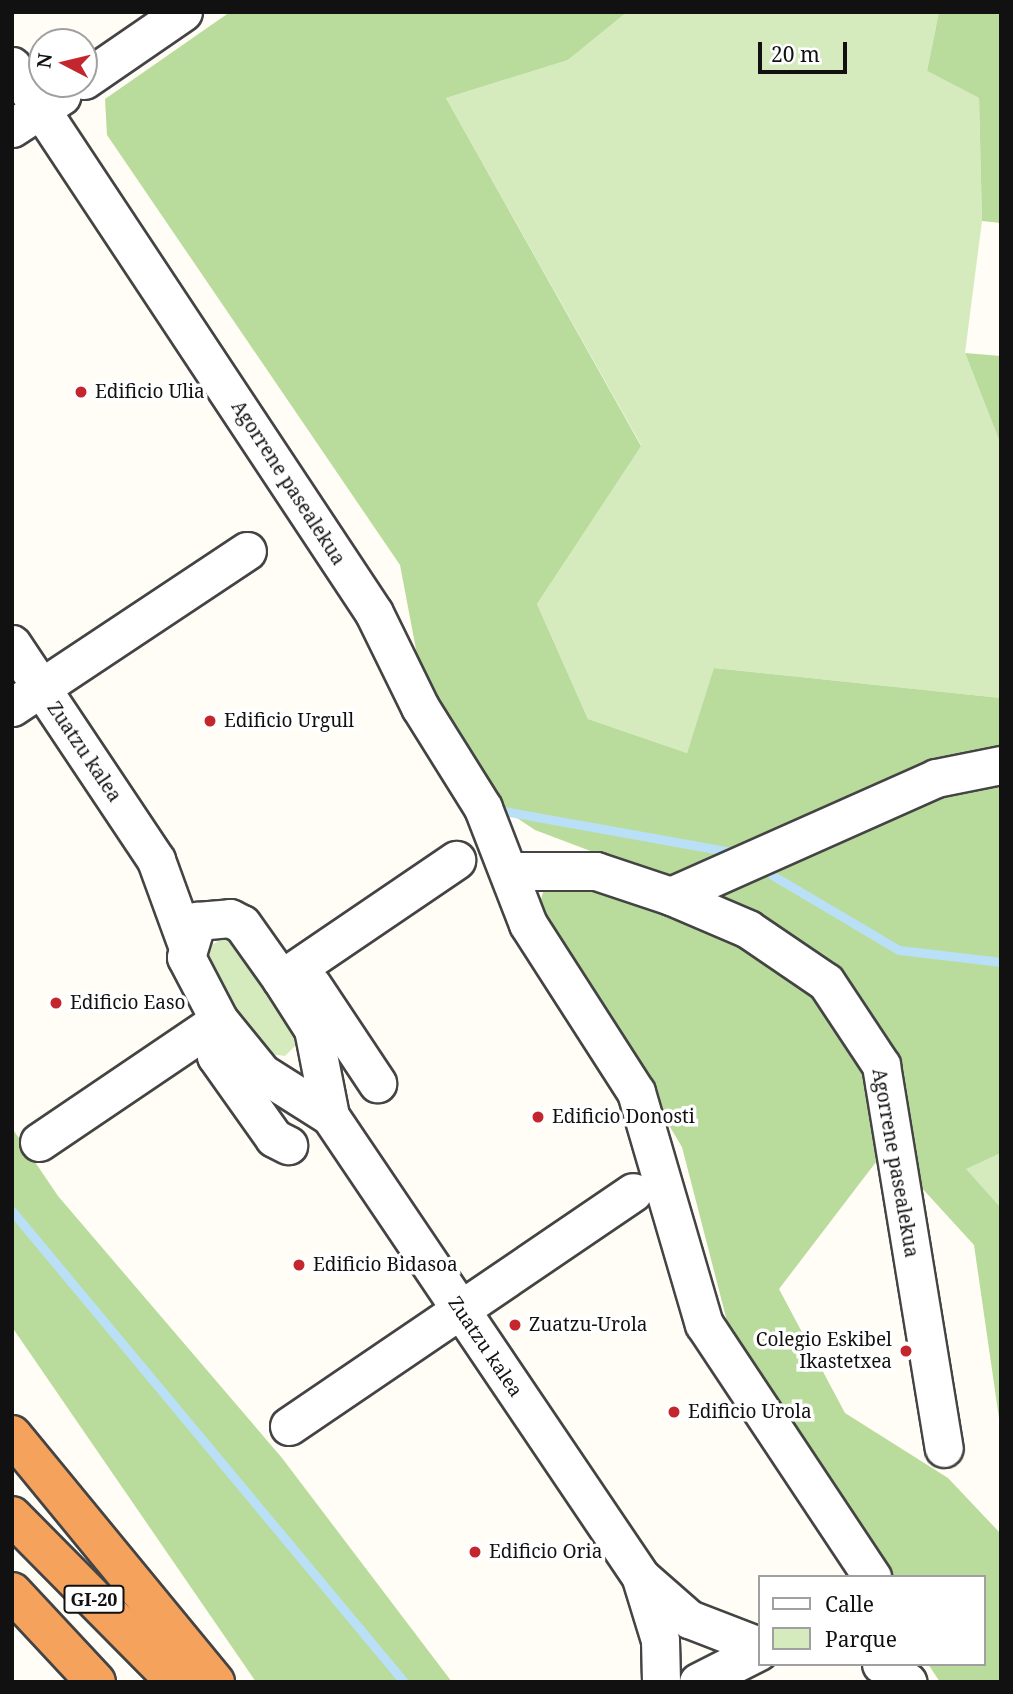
<!DOCTYPE html>
<style>
body{margin:0}
#map{position:relative;width:1013px;height:1694px;overflow:hidden;background:#fffdf5;font-family:"Noto Serif",serif}
div>[style]{position:absolute}
[style*='--x']{left:calc(var(--x)*1px);top:calc(var(--y)*1px);width:calc(var(--w)*1px);rotate:calc(var(--a)*1deg)}
.green>*{inset:0;background:#d5ebbd}
.forest>*{inset:0;background:#b9dc9c}
.stream>*{height:9px;margin:-4.5px;padding:0 4.5px;transform-origin:4.5px;border-radius:4.5px;background:#b9e0f7}
.roads{filter:drop-shadow(2px 0 #444) drop-shadow(-2px 0 #444) drop-shadow(0 2px #444) drop-shadow(0 -2px #444)}
.minor>*{height:37px;margin:-18.5px;padding:0 18.5px;transform-origin:18.5px;border-radius:18.5px;background:#fff}
.highway>*{height:38px;margin:-19px;padding:0 19px;transform-origin:19px;border-radius:19px;background:#f5a25d}
.dots>*{width:19px;height:19px;translate:-50% -50%;box-sizing:border-box;border:4px solid #fff;border-radius:50%}
span{translate:-50% -50%;white-space:nowrap;text-align:center;line-height:1.15;-webkit-text-stroke:7px #fff;paint-order:stroke}
.shield-label span{padding:2px 5px;background:#fff;border:2px solid;border-radius:5px;-webkit-text-stroke-width:0}
.shield-label{font-size:18px;color:#111;font-weight:700}
.poi-label{font-size:19px;color:#111}
.left{translate:0 -50%;text-align:left}
.right{translate:-100% -50%;text-align:right}
.street-label{font-size:19px;color:#111}
.frame{position:absolute;inset:0;border:14px solid #111;pointer-events:none}
.legend{position:absolute;left:758px;top:1575px;width:228px;height:91px;box-sizing:border-box;background:#fff;border:2px solid #a0a0a0;margin:0;padding:9px 12px;list-style:none;font-size:21px;color:#111}
.legend li{display:flex;align-items:center;gap:14px;height:35px}
.legend b{width:35px;border:2px solid #a0a0a0}
.north{position:absolute;left:28px;top:28px;width:70px;height:70px;box-sizing:border-box;background:#fff;border:2px solid #a0a0a0;border-radius:50%;rotate:277deg;font-size:19px;font-weight:700;line-height:28px;text-align:center;color:#111}
.north::after{content:'';display:block;margin:auto;width:24px;height:32px;background:#c4262e;clip-path:polygon(50% 0,100% 100%,50% 72%,0 100%)}
.scale{position:absolute;left:758px;top:42px;width:89px;height:32px;box-sizing:border-box;border:4px solid #111;border-top:0;padding-left:9px;font-size:21px;line-height:24px;white-space:nowrap;color:#111;-webkit-text-stroke:5px #fff;paint-order:stroke}
</style>
<div id="map">
<div class="green">
<div style="clip-path:polygon(627px 12px,939px 12px,927px 71px,979px 98px,982px 221px,965px 353px,1001px 445px,1001px 698px,715px 668px,687px 753px,588px 719px,537px 604px,641px 445px,446px 98px,568px 60px)"></div>
<div style="clip-path:polygon(225px 937px,237px 944px,295px 1031px,295px 1046px,285px 1056px,263px 1053px,205px 966px,203px 950px)"></div>
<div style="clip-path:polygon(1001px 1153px,1001px 1208px,965px 1169px)"></div>
</div>
<div class="forest">
<div style="clip-path:polygon(230px 12px,627px 12px,568px 60px,446px 98px,641px 446px,537px 604px,588px 719px,687px 753px,714px 668px,1001px 698px,1001px 1153px,966px 1169px,1001px 1208px,1001px 1432px,974px 1245px,920px 1186px,895px 1059px,670px 881px,535px 830px,499px 806px,422px 681px,400px 565px,107px 135px,105px 99px)"></div>
<div style="clip-path:polygon(939px 12px,1001px 12px,1001px 223px,982px 221px,979px 98px,927px 71px)"></div>
<div style="clip-path:polygon(965px 353px,1001px 356px,1001px 445px)"></div>
<div style="clip-path:polygon(596px 881px,741px 937px,813px 986px,867px 1068px,876px 1162px,779px 1289px,845px 1413px,948px 1478px,1001px 1534px,1001px 1682px,940px 1682px,928px 1664px,983px 1664px,983px 1577px,892px 1577px,728px 1325px,682px 1147px,538px 909px,545px 886px)"></div>
<div style="clip-path:polygon(12px 1128px,58px 1196px,282px 1458px,452px 1682px,256px 1682px,12px 1327px)"></div>
</div>
<div class="stream">
<div style="--x:498;--y:810;--w:243;--a:10.2"></div>
<div style="--x:772;--y:875;--w:147;--a:30.6"></div>
<div style="--x:899;--y:950;--w:103;--a:6.7"></div>
<div style="--x:12;--y:1211;--w:613;--a:50.23"></div>
</div>
<div class="roads">
<div class="minor">
<div style="--x:12;--y:66;--w:656;--a:56.5"></div>
<div style="--x:374;--y:613;--w:105;--a:63.9"></div>
<div style="--x:420;--y:707;--w:119;--a:58"></div>
<div style="--x:483;--y:808;--w:124;--a:68.8"></div>
<div style="--x:528;--y:924;--w:200;--a:57.3"></div>
<div style="--x:636;--y:1092;--w:242;--a:73.7"></div>
<div style="--x:704;--y:1324;--w:304;--a:56.4"></div>
<div style="--x:84;--y:80;--w:120;--a:-34.5"></div>
<div style="--x:12;--y:128;--w:59;--a:-33.1"></div>
<div style="--x:12;--y:644;--w:260;--a:56.3"></div>
<div style="--x:156;--y:860;--w:90;--a:70"></div>
<div style="--x:12;--y:707;--w:282;--a:-33.6"></div>
<div style="--x:510;--y:871;--w:86;--a:0"></div>
<div style="--x:596;--y:871;--w:79;--a:18.4"></div>
<div style="--x:671;--y:896;--w:84;--a:23.2"></div>
<div style="--x:748;--y:929;--w:94;--a:34.2"></div>
<div style="--x:826;--y:982;--w:100;--a:56.5"></div>
<div style="--x:881;--y:1065;--w:388;--a:80.7"></div>
<div style="--x:671;--y:896;--w:290;--a:-24"></div>
<div style="--x:936;--y:778;--w:66;--a:-11.3"></div>
<div style="--x:281;--y:979;--w:212;--a:-34.2"></div>
<div style="--x:312;--y:985;--w:118;--a:56.4"></div>
<div style="--x:217;--y:1042;--w:14;--a:94"></div>
<div style="--x:216;--y:1056;--w:100;--a:54.7"></div>
<div style="--x:274;--y:1138;--w:16;--a:27"></div>
<div style="--x:330;--y:1116;--w:80;--a:-147.7"></div>
<div style="--x:262;--y:1073;--w:68;--a:-129.1"></div>
<div style="--x:219;--y:1020;--w:71;--a:-117.6"></div>
<div style="--x:186;--y:957;--w:38;--a:-73"></div>
<div style="--x:197;--y:921;--w:33;--a:-5"></div>
<div style="--x:230;--y:918;--w:13;--a:27"></div>
<div style="--x:242;--y:924;--w:67;--a:54.7"></div>
<div style="--x:281;--y:979;--w:59;--a:57.4"></div>
<div style="--x:313;--y:1029;--w:89;--a:78.9"></div>
<div style="--x:330;--y:1116;--w:556;--a:56"></div>
<div style="--x:641;--y:1577;--w:64;--a:41.2"></div>
<div style="--x:689;--y:1619;--w:75;--a:21.1"></div>
<div style="--x:39;--y:1142;--w:217;--a:-34.1"></div>
<div style="--x:289;--y:1426;--w:416;--a:-34.2"></div>
<div style="--x:641;--y:1578;--w:65;--a:73"></div>
<div style="--x:660;--y:1640;--w:42;--a:88.6"></div>
<div style="--x:881;--y:1664;--w:32;--a:34"></div>
<div style="--x:698;--y:1682;--w:68;--a:-26.9"></div>
</div>
<div class="highway">
<div style="--x:12;--y:1435;--w:320;--a:50.6"></div>
<div style="--x:12;--y:1516;--w:233;--a:45.3"></div>
<div style="--x:12;--y:1592;--w:123;--a:47"></div>
</div>
</div>
<div class="dots">
<div style="left:81px;top:392px;background:#c4262e"></div>
<div style="left:210px;top:721px;background:#c4262e"></div>
<div style="left:56px;top:1003px;background:#c4262e"></div>
<div style="left:538px;top:1117px;background:#c4262e"></div>
<div style="left:299px;top:1265px;background:#c4262e"></div>
<div style="left:515px;top:1325px;background:#c4262e"></div>
<div style="left:906px;top:1351px;background:#c4262e"></div>
<div style="left:674px;top:1412px;background:#c4262e"></div>
<div style="left:475px;top:1552px;background:#c4262e"></div>
</div>
<div class="shield-label">
<span style="left:94px;top:1599px">GI-20</span>
</div>
<div class="poi-label">
<span class="left" style="left:95px;top:392px">Edificio Ulia</span>
<span class="left" style="left:224px;top:721px">Edificio Urgull</span>
<span class="left" style="left:70px;top:1003px">Edificio Easo</span>
<span class="left" style="left:552px;top:1117px">Edificio Donosti</span>
<span class="left" style="left:313px;top:1265px">Edificio Bidasoa</span>
<span class="left" style="left:529px;top:1325px">Zuatzu-Urola</span>
<span class="right" style="left:892px;top:1351px">Colegio Eskibel<br>Ikastetxea</span>
<span class="left" style="left:688px;top:1412px">Edificio Urola</span>
<span class="left" style="left:489px;top:1552px">Edificio Oria</span>
</div>
<div class="street-label">
<span style="left:288px;top:483px;rotate:57deg">Agorrene pasealekua</span>
<span style="left:84px;top:752px;rotate:56deg">Zuatzu kalea</span>
<span style="left:895px;top:1163px;rotate:80deg">Agorrene pasealekua</span>
<span style="left:485px;top:1347px;rotate:56deg">Zuatzu kalea</span>
</div>
<div class="frame"></div>
<ul class="legend">
<li><b style="height:9px;background:#fff"></b>Calle</li>
<li><b style="height:19px;background:#d5ebbd"></b>Parque</li>
</ul>
<div class="north">N</div>
<div class="scale">20 m</div>
</div>
